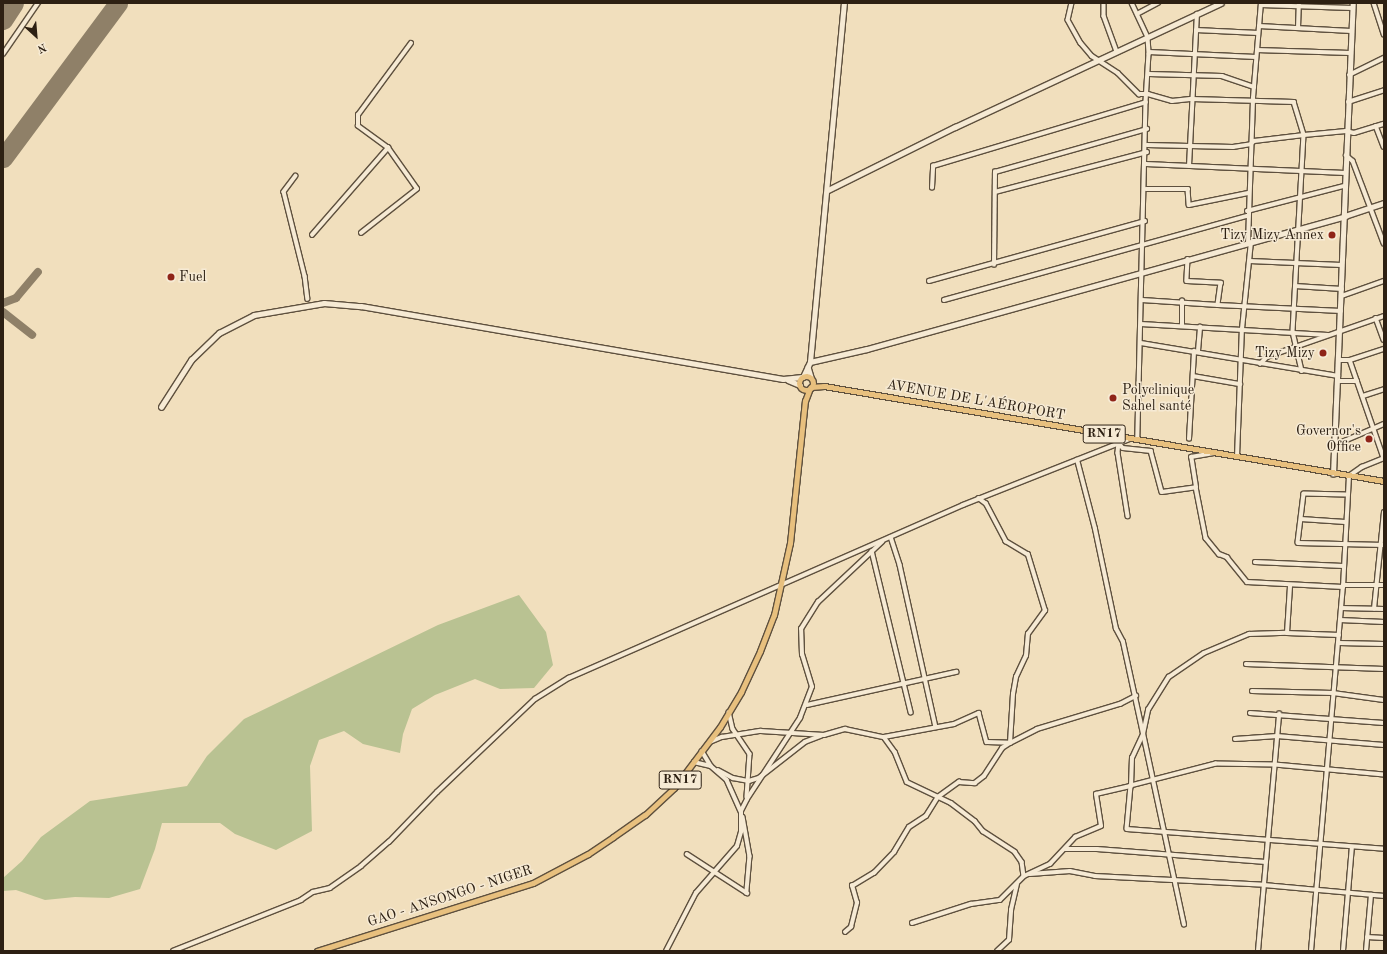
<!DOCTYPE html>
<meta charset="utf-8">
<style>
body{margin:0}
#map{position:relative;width:1387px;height:954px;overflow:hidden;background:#f1dfbd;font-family:"Old Standard TT",serif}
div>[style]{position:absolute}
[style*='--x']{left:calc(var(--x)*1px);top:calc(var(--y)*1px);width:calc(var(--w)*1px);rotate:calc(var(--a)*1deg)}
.green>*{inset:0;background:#b9c292}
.taxiway>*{height:8px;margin:-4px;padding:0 4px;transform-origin:4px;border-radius:4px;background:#8f8068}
.runway>*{height:19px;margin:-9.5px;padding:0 9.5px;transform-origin:9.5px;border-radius:9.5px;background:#8f8068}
.roads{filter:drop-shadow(1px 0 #5e503e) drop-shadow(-1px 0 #5e503e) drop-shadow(0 1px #5e503e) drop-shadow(0 -1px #5e503e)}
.street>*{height:3.5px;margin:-1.75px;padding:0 1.75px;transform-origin:1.75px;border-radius:1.75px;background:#f6ead4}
.secondary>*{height:4.5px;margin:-2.25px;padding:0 2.25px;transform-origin:2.25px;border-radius:2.25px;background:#f6ead4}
.primary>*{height:5px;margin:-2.5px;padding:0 2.5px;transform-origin:2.5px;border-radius:2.5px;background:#e8c07e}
.primary>.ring{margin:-2.5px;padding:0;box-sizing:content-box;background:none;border:5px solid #e8c07e;border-radius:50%}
.dots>*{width:11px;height:11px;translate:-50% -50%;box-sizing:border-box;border:2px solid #f6ead4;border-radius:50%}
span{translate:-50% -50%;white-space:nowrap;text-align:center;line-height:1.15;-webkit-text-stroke:3px #f6ead4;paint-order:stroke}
.shield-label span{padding:1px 3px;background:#f6ead4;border:1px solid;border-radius:3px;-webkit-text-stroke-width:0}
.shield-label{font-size:13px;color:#2d2013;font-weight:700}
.poi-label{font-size:14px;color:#2d2013}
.right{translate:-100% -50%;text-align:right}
.left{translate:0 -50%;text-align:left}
.street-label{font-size:14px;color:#2d2013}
.frame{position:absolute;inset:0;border:4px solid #2d2013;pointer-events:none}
.north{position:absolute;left:16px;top:16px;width:40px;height:40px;-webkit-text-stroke:3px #f6ead4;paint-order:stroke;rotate:154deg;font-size:11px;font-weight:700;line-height:16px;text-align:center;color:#2d2013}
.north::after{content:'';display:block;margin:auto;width:14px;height:18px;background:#2d2013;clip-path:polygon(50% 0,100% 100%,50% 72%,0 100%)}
</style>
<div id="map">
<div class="green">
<div style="clip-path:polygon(519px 595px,546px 632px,553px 665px,534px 688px,500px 689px,475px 679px,435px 695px,412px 709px,403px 734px,400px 753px,363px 744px,344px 731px,319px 740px,310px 766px,312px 831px,276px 850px,235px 834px,220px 823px,162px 823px,155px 849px,140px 889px,109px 898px,75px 897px,45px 900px,16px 890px,3px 891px,3px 878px,22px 861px,41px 837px,90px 801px,187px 786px,207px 756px,244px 719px,438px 625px)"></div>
</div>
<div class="taxiway">
<div style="--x:3;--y:303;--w:14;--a:-21"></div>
<div style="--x:16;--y:298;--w:34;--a:-50"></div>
<div style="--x:3;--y:312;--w:37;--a:38"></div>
</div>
<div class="runway">
<div style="--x:3;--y:20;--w:20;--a:-57"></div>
<div style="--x:3;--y:158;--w:193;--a:-53.4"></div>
</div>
<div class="roads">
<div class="street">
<div style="--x:1072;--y:3;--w:17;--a:103"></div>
<div style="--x:1068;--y:20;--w:26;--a:61"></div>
<div style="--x:1081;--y:43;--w:17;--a:50"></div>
<div style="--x:1092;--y:56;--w:31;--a:33"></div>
<div style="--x:1118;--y:73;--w:30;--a:45"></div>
<div style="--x:1139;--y:94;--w:9;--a:0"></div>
<div style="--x:1148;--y:94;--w:25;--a:16"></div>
<div style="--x:1172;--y:101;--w:20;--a:-6"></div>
<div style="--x:1192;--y:99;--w:102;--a:1.7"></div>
<div style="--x:1294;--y:102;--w:34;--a:73"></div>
<div style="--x:1304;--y:135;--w:197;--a:93.2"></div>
<div style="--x:1293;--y:332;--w:40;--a:77"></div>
<div style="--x:1104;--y:3;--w:13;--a:90"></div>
<div style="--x:1104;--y:16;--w:38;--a:70"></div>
<div style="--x:1132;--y:3;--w:38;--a:65"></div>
<div style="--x:1148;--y:38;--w:16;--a:86"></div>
<div style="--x:1149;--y:54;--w:48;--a:93.6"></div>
<div style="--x:1146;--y:102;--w:338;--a:91.4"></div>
<div style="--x:1374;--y:3;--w:33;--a:72"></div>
<div style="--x:1261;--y:5;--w:91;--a:1.9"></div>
<div style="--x:1137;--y:14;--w:24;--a:-28"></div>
<div style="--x:1259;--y:26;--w:92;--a:3.1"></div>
<div style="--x:1298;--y:28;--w:25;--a:-88"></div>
<div style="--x:1196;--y:30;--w:62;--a:2.8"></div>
<div style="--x:1257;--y:50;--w:93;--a:1.8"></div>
<div style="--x:1149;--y:52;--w:107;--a:2.7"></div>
<div style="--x:3;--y:54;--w:62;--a:-55.5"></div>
<div style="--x:1149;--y:74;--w:73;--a:1.6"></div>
<div style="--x:1222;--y:76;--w:34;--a:19"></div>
<div style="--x:1349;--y:75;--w:39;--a:-26"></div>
<div style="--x:1348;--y:102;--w:38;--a:-18"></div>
<div style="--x:1376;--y:126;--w:22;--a:69"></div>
<div style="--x:1147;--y:145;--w:86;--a:1.3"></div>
<div style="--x:1233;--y:147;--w:18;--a:-9"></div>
<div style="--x:1251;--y:144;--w:4;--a:-45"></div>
<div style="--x:1254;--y:141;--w:50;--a:-6.8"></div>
<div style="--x:1304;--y:135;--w:42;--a:-5.4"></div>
<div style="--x:1346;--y:131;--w:8;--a:14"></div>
<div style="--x:1354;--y:133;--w:31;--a:-17"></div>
<div style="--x:1346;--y:155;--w:9;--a:41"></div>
<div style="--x:1353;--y:161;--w:88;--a:69.3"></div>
<div style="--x:1146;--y:164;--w:199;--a:2.6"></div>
<div style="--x:1189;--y:166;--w:152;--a:-87"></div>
<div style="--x:296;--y:176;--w:20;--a:127"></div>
<div style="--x:284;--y:192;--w:87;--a:76"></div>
<div style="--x:305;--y:276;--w:23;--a:83"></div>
<div style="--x:932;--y:188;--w:22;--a:-87"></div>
<div style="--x:933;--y:166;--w:222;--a:-16.7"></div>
<div style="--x:1146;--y:189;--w:42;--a:0"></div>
<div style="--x:1188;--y:189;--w:16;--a:86"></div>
<div style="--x:1189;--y:205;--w:60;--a:-11.5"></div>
<div style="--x:995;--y:192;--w:157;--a:-14.7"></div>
<div style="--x:1247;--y:211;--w:100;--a:-14.5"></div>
<div style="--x:361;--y:233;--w:71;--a:-38.2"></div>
<div style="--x:417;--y:189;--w:50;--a:-125.3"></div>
<div style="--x:312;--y:235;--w:116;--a:-48.9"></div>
<div style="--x:388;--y:148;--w:37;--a:-144"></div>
<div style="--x:358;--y:126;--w:11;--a:-90"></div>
<div style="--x:358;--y:115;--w:89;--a:-53.6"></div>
<div style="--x:1248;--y:243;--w:145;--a:-88"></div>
<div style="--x:1253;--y:98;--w:95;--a:-85.2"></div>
<div style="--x:1188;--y:259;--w:22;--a:93"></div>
<div style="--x:1187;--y:281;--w:34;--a:3"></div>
<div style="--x:1221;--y:283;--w:22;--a:98"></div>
<div style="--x:1218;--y:305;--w:123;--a:2.8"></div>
<div style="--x:1250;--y:261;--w:91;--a:2.5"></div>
<div style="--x:994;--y:265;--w:93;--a:-89.4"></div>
<div style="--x:995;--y:172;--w:158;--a:-15.8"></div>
<div style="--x:929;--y:281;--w:224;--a:-15.5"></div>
<div style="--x:1295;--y:286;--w:47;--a:3.7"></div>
<div style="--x:1342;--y:296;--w:45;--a:-19.7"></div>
<div style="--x:944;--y:300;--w:314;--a:-15.5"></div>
<div style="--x:1142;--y:300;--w:76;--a:3.8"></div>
<div style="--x:1376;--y:318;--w:23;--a:70"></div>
<div style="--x:1141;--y:324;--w:187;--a:3.4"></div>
<div style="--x:1182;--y:325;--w:24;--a:-90"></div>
<div style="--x:1141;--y:343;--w:200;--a:9.5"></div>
<div style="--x:1198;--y:351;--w:24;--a:-85"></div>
<div style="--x:1339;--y:360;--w:11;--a:0"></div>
<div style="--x:1350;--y:360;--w:36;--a:-18"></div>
<div style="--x:1350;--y:360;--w:104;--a:70.9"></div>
<div style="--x:1260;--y:364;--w:10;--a:-45"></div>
<div style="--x:1267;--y:357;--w:124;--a:-19.3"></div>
<div style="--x:1193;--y:376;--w:48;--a:9.7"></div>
<div style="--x:1338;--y:381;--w:19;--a:0"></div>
<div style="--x:1363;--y:396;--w:22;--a:-18"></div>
<div style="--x:1189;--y:439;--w:88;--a:-86.7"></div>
<div style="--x:1119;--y:443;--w:6;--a:51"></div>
<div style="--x:1123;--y:448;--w:28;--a:6"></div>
<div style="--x:1151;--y:451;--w:42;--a:75"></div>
<div style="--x:1162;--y:492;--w:34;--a:-8"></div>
<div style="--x:1196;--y:487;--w:52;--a:78.9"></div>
<div style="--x:1206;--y:538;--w:21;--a:51"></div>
<div style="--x:1219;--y:554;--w:9;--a:21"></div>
<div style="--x:1227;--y:557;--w:32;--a:51"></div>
<div style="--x:1247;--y:582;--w:96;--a:3"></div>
<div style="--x:1119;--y:443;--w:10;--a:96"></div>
<div style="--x:1118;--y:453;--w:64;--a:81"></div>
<div style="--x:1335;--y:445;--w:53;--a:-23.2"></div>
<div style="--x:1237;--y:457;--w:128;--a:-87.8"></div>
<div style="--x:1242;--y:329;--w:87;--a:-84.1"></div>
<div style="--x:1196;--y:487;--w:30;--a:-99"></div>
<div style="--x:1191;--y:457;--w:23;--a:-10"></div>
<div style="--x:1346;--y:495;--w:42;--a:-178.6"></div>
<div style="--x:1304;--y:494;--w:49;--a:97"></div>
<div style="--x:1298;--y:543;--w:86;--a:1.3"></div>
<div style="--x:1301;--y:519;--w:44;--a:3.9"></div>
<div style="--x:891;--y:537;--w:29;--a:72"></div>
<div style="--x:900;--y:565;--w:166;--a:77.5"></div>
<div style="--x:872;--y:551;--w:166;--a:76.4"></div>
<div style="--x:1255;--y:562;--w:88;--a:2.6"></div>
<div style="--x:1343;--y:585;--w:41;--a:0"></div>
<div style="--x:1341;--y:608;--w:43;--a:1.3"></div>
<div style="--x:1374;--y:609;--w:97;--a:-84.1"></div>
<div style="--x:1340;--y:620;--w:44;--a:2.6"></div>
<div style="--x:1287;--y:633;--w:52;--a:2.2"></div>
<div style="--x:1339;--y:643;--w:45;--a:1.3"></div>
<div style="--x:1246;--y:664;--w:138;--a:2.1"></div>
<div style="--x:1252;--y:691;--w:81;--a:1.4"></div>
<div style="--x:1333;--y:693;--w:51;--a:7.8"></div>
<div style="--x:807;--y:705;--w:153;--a:-12.5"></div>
<div style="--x:729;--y:712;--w:17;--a:77"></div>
<div style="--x:733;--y:729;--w:30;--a:56"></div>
<div style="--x:750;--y:754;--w:43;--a:94"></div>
<div style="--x:1250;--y:713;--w:134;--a:4.3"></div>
<div style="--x:884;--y:737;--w:71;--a:-10.5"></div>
<div style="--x:954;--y:724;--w:27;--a:-24"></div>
<div style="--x:979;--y:713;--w:30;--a:75"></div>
<div style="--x:987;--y:742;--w:23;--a:2"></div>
<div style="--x:1010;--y:743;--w:30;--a:-27"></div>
<div style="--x:1037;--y:729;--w:87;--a:-16.8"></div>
<div style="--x:1120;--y:704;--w:18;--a:-27"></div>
<div style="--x:1235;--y:739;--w:42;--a:-4.1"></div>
<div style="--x:1277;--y:736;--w:107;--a:4.8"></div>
<div style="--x:710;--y:742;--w:13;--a:-23"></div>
<div style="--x:722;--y:737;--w:39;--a:-9"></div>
<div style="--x:761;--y:731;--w:63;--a:3.6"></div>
<div style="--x:824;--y:735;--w:22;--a:-16"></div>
<div style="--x:845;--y:729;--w:40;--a:12"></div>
<div style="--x:884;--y:737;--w:19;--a:54"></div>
<div style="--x:895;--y:752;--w:32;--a:68"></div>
<div style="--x:907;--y:782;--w:49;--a:25.5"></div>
<div style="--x:951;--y:803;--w:30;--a:37"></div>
<div style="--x:975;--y:821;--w:13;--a:51"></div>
<div style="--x:983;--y:831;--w:38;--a:33"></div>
<div style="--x:1015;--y:852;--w:12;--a:55"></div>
<div style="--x:1022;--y:862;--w:14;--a:82"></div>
<div style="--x:702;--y:751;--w:17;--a:59"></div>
<div style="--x:694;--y:762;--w:17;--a:13"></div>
<div style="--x:711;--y:766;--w:21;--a:41"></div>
<div style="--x:727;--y:780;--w:34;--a:66"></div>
<div style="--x:718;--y:770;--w:17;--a:28"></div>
<div style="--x:733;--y:778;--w:16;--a:11"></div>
<div style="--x:749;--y:781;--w:10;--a:-17"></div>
<div style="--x:759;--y:778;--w:58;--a:-38"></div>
<div style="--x:805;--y:742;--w:17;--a:-21"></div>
<div style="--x:1384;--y:775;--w:109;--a:-174.8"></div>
<div style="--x:1275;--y:765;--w:59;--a:-179"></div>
<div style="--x:1216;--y:764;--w:88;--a:165.5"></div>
<div style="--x:1131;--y:786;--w:43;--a:95.3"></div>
<div style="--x:1127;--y:829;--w:258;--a:4.4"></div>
<div style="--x:743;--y:817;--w:40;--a:80"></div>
<div style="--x:750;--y:856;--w:37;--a:95"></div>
<div style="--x:1065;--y:849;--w:32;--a:0"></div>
<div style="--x:1097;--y:849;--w:169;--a:4.4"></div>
<div style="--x:687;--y:854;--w:72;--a:33"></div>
<div style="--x:1030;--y:874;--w:40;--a:-4.3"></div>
<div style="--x:1070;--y:871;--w:25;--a:11"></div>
<div style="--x:1095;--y:876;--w:169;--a:3"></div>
<div style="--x:1264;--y:885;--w:121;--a:5.2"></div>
<div style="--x:912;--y:923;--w:62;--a:-17.9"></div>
<div style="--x:971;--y:904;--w:29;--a:-8"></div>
<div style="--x:1000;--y:900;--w:34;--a:-45"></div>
<div style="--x:1024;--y:876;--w:29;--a:-25"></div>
<div style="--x:1050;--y:864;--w:37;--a:-47"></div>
<div style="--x:1075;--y:837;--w:28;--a:-23"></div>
<div style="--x:1101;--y:826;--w:32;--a:-99"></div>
<div style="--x:1096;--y:794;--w:36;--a:-13"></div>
<div style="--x:1131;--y:786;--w:28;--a:-88"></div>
<div style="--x:1132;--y:758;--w:26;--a:-65"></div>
<div style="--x:1143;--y:734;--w:94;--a:-102.3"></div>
<div style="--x:1123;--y:642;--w:15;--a:-118"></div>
<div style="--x:1116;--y:629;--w:102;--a:-101.9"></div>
<div style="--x:1095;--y:529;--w:71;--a:-104.6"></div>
<div style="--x:1184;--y:925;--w:195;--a:-102.1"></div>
<div style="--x:1143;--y:734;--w:25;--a:-78"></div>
<div style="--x:1148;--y:710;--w:39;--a:-58"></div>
<div style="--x:1169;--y:677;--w:42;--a:-34.4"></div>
<div style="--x:1204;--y:653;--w:49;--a:-22.9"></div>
<div style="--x:1249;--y:634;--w:38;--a:-2"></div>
<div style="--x:1287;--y:633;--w:47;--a:-86.3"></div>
<div style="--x:845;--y:932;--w:8;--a:-40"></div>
<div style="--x:851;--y:927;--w:25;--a:-76"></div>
<div style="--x:857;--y:903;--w:18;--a:-106"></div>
<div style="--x:852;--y:886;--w:26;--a:-31"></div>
<div style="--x:874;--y:873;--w:29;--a:-46"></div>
<div style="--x:894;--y:852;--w:29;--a:-59"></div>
<div style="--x:909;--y:827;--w:20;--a:-33"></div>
<div style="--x:926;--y:816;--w:22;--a:-58"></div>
<div style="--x:938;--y:797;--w:26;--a:-36"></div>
<div style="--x:959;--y:782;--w:16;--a:4"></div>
<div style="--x:975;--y:783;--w:11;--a:-38"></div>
<div style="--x:984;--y:776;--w:33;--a:-57"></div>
<div style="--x:1002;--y:748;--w:9;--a:-32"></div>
<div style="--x:1010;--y:743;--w:49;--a:-86.5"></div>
<div style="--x:1013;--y:694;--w:17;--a:-80"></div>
<div style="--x:1016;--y:677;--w:23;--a:-65"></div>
<div style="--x:1026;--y:656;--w:22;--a:-85"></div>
<div style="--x:1028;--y:634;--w:29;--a:-54"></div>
<div style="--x:1045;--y:611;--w:59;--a:-106.9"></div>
<div style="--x:1028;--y:555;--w:26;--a:-149"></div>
<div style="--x:1006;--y:542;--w:43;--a:-117.8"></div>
<div style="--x:986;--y:504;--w:9;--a:-144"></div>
<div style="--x:1367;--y:937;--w:17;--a:3"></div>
<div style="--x:173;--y:951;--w:138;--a:-21.7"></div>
<div style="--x:301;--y:900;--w:14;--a:-34"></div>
<div style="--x:313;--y:892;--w:17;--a:-13"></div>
<div style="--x:330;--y:888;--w:38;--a:-35"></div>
<div style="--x:361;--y:866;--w:37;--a:-41"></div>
<div style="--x:389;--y:842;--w:69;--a:-46.2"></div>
<div style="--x:437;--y:792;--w:135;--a:-43.5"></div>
<div style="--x:535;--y:699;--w:40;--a:-32"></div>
<div style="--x:569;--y:678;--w:430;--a:-23.7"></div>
<div style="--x:963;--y:505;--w:180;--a:-21.6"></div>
<div style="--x:666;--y:951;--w:65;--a:-62.7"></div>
<div style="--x:696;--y:893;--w:62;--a:-48.9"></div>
<div style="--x:737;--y:846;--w:15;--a:-74"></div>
<div style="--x:741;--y:832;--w:21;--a:-90"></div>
<div style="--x:741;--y:811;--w:13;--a:-63"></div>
<div style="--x:747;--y:799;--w:97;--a:-56.8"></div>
<div style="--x:800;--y:718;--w:33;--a:-69"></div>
<div style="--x:812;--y:687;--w:34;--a:-107"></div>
<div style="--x:802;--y:655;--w:26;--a:-92"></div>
<div style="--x:801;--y:629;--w:32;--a:-58"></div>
<div style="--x:818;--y:602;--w:88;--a:-43.2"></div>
<div style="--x:997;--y:951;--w:16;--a:-43"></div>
<div style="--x:1009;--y:940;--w:30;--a:-86"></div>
<div style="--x:1011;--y:910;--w:26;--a:-77"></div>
<div style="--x:1258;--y:951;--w:238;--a:-84.9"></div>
<div style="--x:1311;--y:951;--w:365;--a:-85"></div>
<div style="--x:1343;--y:587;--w:111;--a:-86.9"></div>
<div style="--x:1349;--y:476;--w:16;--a:-35"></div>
<div style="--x:1362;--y:467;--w:24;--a:-22"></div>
<div style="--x:1343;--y:951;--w:104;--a:-85.1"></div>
<div style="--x:1366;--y:951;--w:56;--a:-84.9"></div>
</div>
<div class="secondary">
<div style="--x:828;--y:190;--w:142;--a:-26.4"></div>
<div style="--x:955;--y:127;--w:293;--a:-25"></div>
<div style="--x:810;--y:362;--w:58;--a:-12.8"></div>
<div style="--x:867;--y:349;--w:496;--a:-15.5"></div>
<div style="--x:1345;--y:216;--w:41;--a:-18.4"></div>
<div style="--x:808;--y:367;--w:10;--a:73"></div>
<div style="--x:803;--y:377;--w:17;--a:-65"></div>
<div style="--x:810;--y:362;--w:361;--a:-84.6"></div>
<div style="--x:788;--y:380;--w:13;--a:23"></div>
<div style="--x:161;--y:407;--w:56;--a:-57.4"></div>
<div style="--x:191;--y:360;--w:39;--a:-44"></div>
<div style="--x:219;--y:333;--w:39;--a:-27"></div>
<div style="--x:254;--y:315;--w:71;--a:-9.7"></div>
<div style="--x:324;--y:303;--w:37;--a:5"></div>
<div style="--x:361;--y:306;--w:428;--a:9.8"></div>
<div style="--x:783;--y:379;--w:19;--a:-6"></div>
<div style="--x:1333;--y:474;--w:471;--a:-87.6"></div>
</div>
<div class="primary">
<div class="ring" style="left:799px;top:376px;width:9px;height:9px"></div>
<div style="--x:811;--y:387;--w:13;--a:-4"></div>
<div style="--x:824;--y:386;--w:568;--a:9.63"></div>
<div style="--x:317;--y:951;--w:226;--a:-17.5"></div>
<div style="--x:533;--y:883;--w:62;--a:-27.8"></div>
<div style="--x:588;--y:854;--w:30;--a:-34"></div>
<div style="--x:613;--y:837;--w:39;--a:-35"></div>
<div style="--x:645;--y:815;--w:40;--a:-43"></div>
<div style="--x:674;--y:788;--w:76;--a:-53"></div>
<div style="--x:720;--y:727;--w:41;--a:-59"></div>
<div style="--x:741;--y:692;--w:45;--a:-65.1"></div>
<div style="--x:760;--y:651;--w:39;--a:-69"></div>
<div style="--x:774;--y:615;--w:74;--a:-77.5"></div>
<div style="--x:790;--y:543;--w:143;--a:-84"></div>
<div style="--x:805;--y:401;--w:14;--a:-69"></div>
</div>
</div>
<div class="dots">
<div style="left:1332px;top:235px;background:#8f2418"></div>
<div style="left:171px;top:277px;background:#8f2418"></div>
<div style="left:1323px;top:353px;background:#8f2418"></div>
<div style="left:1113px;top:398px;background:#8f2418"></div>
<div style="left:1369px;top:439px;background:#8f2418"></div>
</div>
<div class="shield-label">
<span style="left:1104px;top:434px">RN17</span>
<span style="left:680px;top:780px">RN17</span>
</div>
<div class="poi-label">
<span class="right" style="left:1324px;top:235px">Tizy Mizy Annex</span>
<span class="left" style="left:179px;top:277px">Fuel</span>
<span class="right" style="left:1315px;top:353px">Tizy Mizy</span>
<span class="left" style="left:1122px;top:398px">Polyclinique<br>Sahel santé</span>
<span class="right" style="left:1361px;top:439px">Governor's<br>Office</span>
</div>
<div class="street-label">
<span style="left:976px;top:400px;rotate:10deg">AVENUE DE L'AÉROPORT</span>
<span style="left:450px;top:896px;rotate:-18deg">GAO - ANSONGO - NIGER</span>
</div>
<div class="frame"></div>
<div class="north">N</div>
</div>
